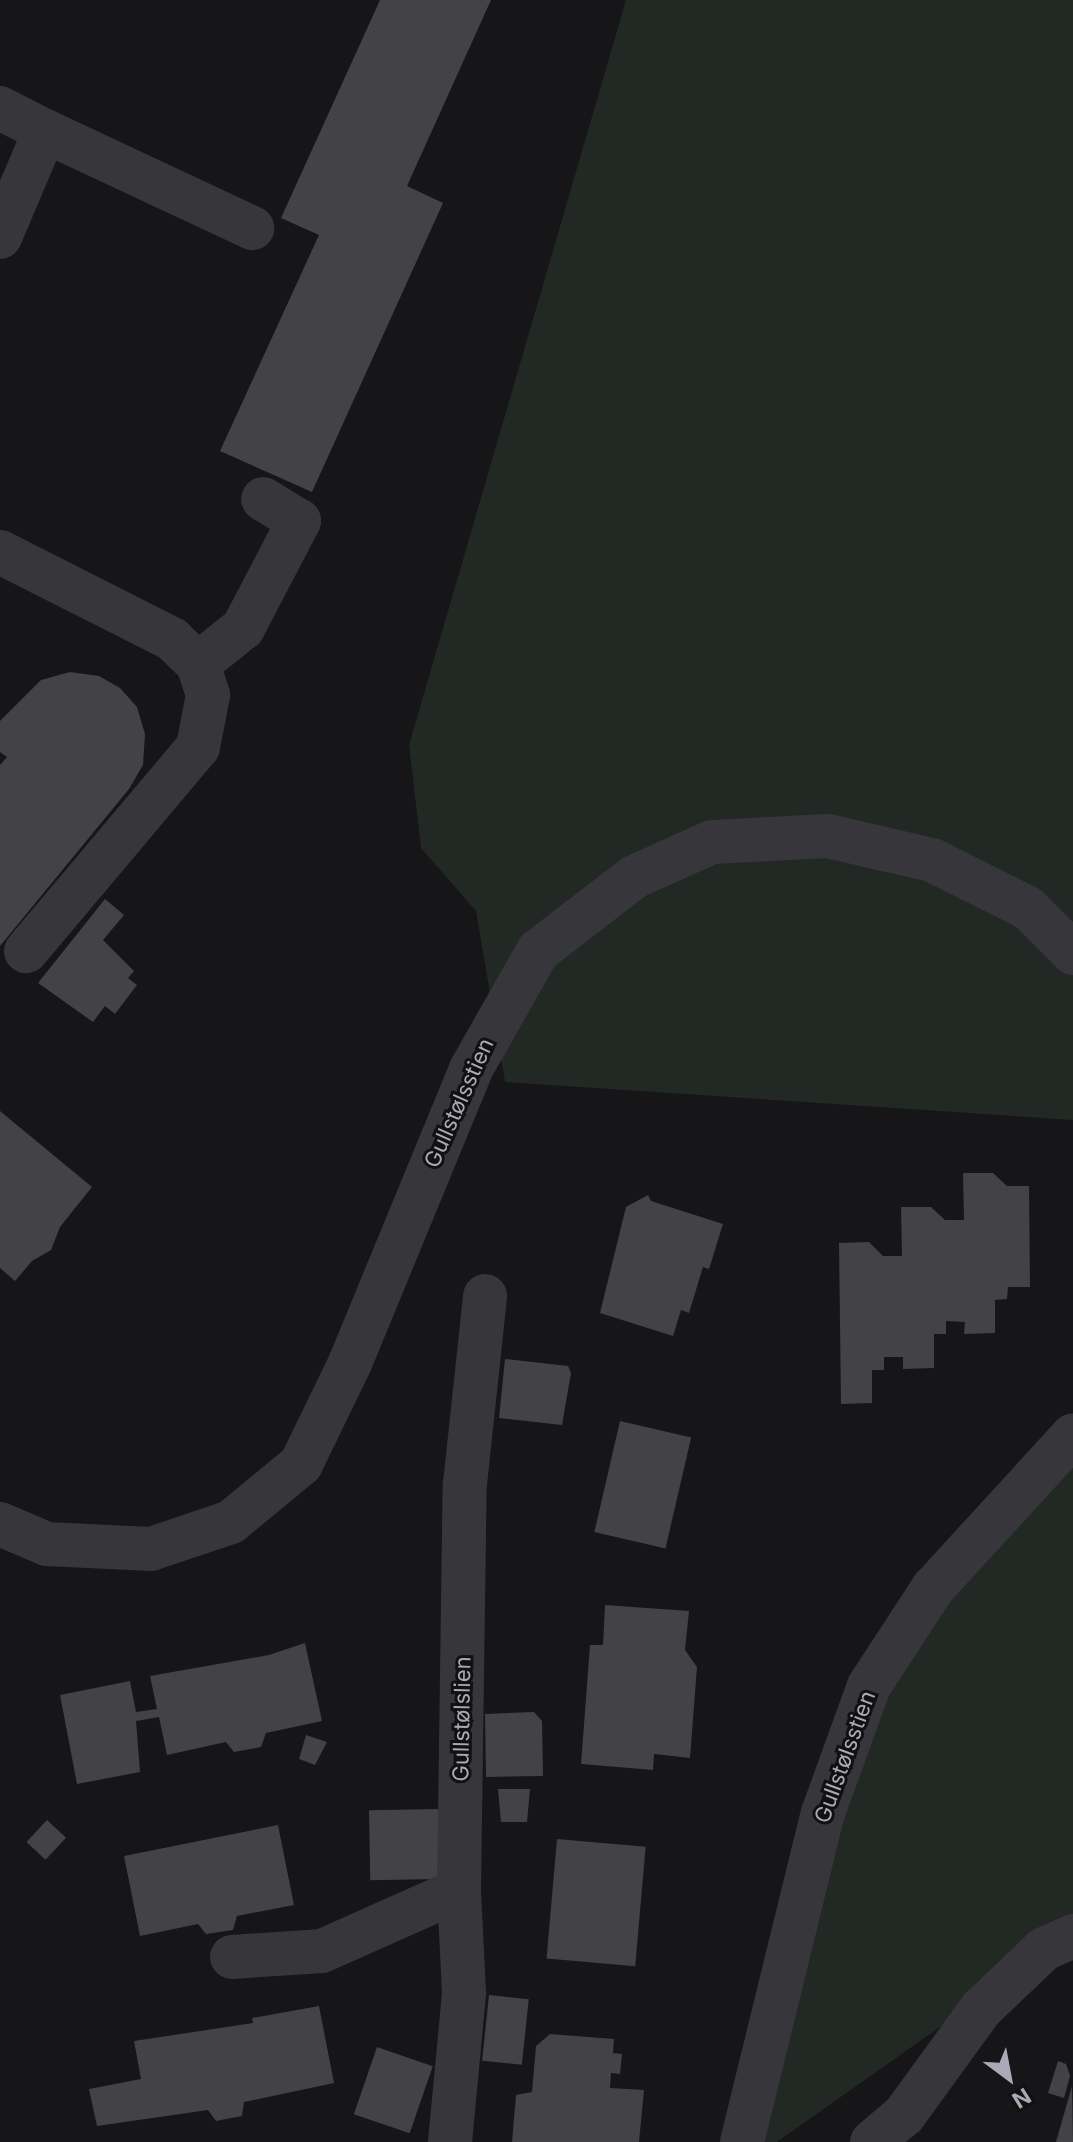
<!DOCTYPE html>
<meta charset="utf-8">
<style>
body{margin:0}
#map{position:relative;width:1073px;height:2142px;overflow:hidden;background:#161517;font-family:Inter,sans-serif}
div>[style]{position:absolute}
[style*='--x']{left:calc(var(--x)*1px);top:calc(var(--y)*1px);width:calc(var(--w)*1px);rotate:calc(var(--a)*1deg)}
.green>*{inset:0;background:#222824}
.building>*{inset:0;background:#434247;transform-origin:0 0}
.minor>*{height:44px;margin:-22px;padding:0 22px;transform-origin:22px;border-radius:22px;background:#37373b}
span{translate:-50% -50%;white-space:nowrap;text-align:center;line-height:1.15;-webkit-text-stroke:6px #111012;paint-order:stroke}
.street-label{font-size:22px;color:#a9aab5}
.north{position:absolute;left:969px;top:2038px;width:80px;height:80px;-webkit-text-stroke:6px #111012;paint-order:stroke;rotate:148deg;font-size:22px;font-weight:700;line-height:32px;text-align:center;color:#a9aab5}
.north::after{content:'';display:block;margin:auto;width:28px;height:36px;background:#a9aab5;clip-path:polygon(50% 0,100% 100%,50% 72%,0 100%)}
</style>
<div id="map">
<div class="green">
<div style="clip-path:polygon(626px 0,1073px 0,1073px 1120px,505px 1082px,476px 911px,421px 848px,409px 745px)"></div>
<div style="clip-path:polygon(1073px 1467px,1073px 1933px,777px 2142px,751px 2142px,884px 1662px)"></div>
</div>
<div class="building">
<div style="clip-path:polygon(380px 0,491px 0,407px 186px,443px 203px,312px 492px,220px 451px,319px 235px,281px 218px)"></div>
<div style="clip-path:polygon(70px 672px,99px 676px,120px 688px,137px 707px,145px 734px,143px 765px,129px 789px,0 946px,0 765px,7px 757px,0 752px,0 721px,41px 680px)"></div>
<div style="clip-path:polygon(105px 899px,124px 915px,103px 940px,134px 971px,128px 978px,137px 985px,115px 1014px,105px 1006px,93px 1022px,38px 983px)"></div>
<div style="clip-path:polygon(0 1111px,92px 1187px,60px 1227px,51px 1250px,32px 1261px,15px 1281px,0 1268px)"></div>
<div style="clip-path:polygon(963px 1173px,993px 1173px,1007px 1186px,1029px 1186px,1030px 1287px,1008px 1287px,1007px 1299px,995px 1300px,995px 1333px,964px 1334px,965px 1322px,946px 1321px,946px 1334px,934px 1334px,934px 1368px,903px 1369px,903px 1357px,884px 1357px,884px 1370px,872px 1370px,872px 1403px,841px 1404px,839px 1243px,869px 1242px,883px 1256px,902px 1256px,901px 1207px,931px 1207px,945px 1220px,964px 1220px)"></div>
<div style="clip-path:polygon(648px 1195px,651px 1201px,723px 1224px,709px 1269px,703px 1267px,689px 1313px,681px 1310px,673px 1336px,600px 1313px,626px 1207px)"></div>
<div style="clip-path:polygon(505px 1359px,568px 1366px,571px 1373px,562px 1425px,499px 1418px)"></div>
<div style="left:620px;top:1421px;width:73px;height:114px;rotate:13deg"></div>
<div style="clip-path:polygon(605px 1605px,689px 1611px,685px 1650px,697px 1667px,690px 1758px,654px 1754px,653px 1770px,581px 1764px,590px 1645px,603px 1645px)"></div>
<div style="clip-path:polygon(305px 1643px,322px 1721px,266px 1733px,261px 1747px,234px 1752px,226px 1742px,167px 1755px,159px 1717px,136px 1721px,140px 1772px,77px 1784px,60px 1695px,130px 1681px,136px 1712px,157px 1709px,150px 1676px,269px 1655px)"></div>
<div style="clip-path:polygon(534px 1712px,542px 1721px,543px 1776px,486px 1777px,485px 1714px)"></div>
<div style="clip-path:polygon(306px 1735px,327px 1742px,315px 1765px,299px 1759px)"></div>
<div style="clip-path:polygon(498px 1789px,530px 1789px,527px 1822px,501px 1822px)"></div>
<div style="left:438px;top:1809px;width:70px;height:69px;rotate:89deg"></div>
<div style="left:47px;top:1820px;width:26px;height:30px;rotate:43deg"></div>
<div style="clip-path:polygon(278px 1825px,294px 1905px,237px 1916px,233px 1930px,206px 1934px,198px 1924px,140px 1936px,124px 1856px)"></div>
<div style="left:557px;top:1839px;width:89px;height:120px;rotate:5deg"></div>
<div style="left:489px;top:1995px;width:40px;height:66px;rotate:6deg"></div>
<div style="clip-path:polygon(319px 2006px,334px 2083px,244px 2102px,242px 2116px,216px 2121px,208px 2110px,97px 2126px,89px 2089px,141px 2079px,134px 2041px,253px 2023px,252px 2018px)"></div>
<div style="clip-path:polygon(550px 2034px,614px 2039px,613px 2053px,622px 2054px,620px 2074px,611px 2073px,610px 2088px,644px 2090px,639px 2142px,512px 2142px,516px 2095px,532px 2092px,536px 2046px)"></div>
<div style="left:377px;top:2047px;width:59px;height:71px;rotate:19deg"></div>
<div style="clip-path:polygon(1058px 2061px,1066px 2064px,1070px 2076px,1064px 2098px,1048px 2093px)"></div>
<div style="clip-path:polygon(1072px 2086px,1073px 2142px,1056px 2142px)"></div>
</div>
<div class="minor">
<div style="--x:0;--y:108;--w:51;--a:27.1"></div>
<div style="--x:45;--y:131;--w:115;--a:113"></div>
<div style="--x:45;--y:131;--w:229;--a:25.1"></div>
<div style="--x:0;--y:552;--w:193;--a:26.8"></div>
<div style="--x:172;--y:639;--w:36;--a:44"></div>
<div style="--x:198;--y:664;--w:33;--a:72"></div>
<div style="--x:208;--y:695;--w:53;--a:100.9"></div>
<div style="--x:198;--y:747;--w:267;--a:130.1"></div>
<div style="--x:198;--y:664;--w:58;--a:-38.7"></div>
<div style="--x:243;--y:628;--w:121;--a:-62.4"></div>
<div style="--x:299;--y:521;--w:42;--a:-148.6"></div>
<div style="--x:0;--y:1524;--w:51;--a:23.1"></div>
<div style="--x:47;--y:1544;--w:104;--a:2.8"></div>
<div style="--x:151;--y:1549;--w:84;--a:-18.6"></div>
<div style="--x:231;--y:1522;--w:91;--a:-39.6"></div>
<div style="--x:301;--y:1464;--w:112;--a:-64.1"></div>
<div style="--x:350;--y:1363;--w:318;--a:-67.6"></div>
<div style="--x:471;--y:1069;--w:136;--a:-60.4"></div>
<div style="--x:538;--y:951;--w:121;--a:-37.6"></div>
<div style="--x:634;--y:877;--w:85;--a:-24.2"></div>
<div style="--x:712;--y:842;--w:116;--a:-3"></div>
<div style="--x:828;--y:836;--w:107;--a:13"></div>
<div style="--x:932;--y:860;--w:107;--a:26.6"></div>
<div style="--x:1028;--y:908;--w:64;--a:45"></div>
<div style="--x:232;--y:1957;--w:90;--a:-3.8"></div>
<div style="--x:322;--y:1951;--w:150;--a:-24"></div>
<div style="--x:450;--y:2142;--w:150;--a:-84.6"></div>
<div style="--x:464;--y:1993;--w:103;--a:-92.8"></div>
<div style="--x:459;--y:1890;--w:406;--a:-89.2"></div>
<div style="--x:465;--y:1484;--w:189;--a:-83.9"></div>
<div style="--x:742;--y:2142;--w:339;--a:-76.2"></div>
<div style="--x:823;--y:1813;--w:135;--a:-70.1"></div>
<div style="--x:869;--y:1686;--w:117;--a:-56.9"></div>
<div style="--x:933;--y:1588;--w:207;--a:-47.5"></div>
<div style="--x:872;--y:2142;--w:42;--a:-40.2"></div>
<div style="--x:904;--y:2115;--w:131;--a:-54"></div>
<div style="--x:981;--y:2009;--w:87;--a:-43.6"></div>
<div style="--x:1044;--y:1949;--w:32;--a:-24"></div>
</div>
<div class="street-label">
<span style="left:459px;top:1103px;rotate:-66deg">Gullstølsstien</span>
<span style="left:462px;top:1719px;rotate:-89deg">Gullstølslien</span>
<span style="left:845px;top:1757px;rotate:-70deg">Gullstølsstien</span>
</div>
<div class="north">N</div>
</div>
